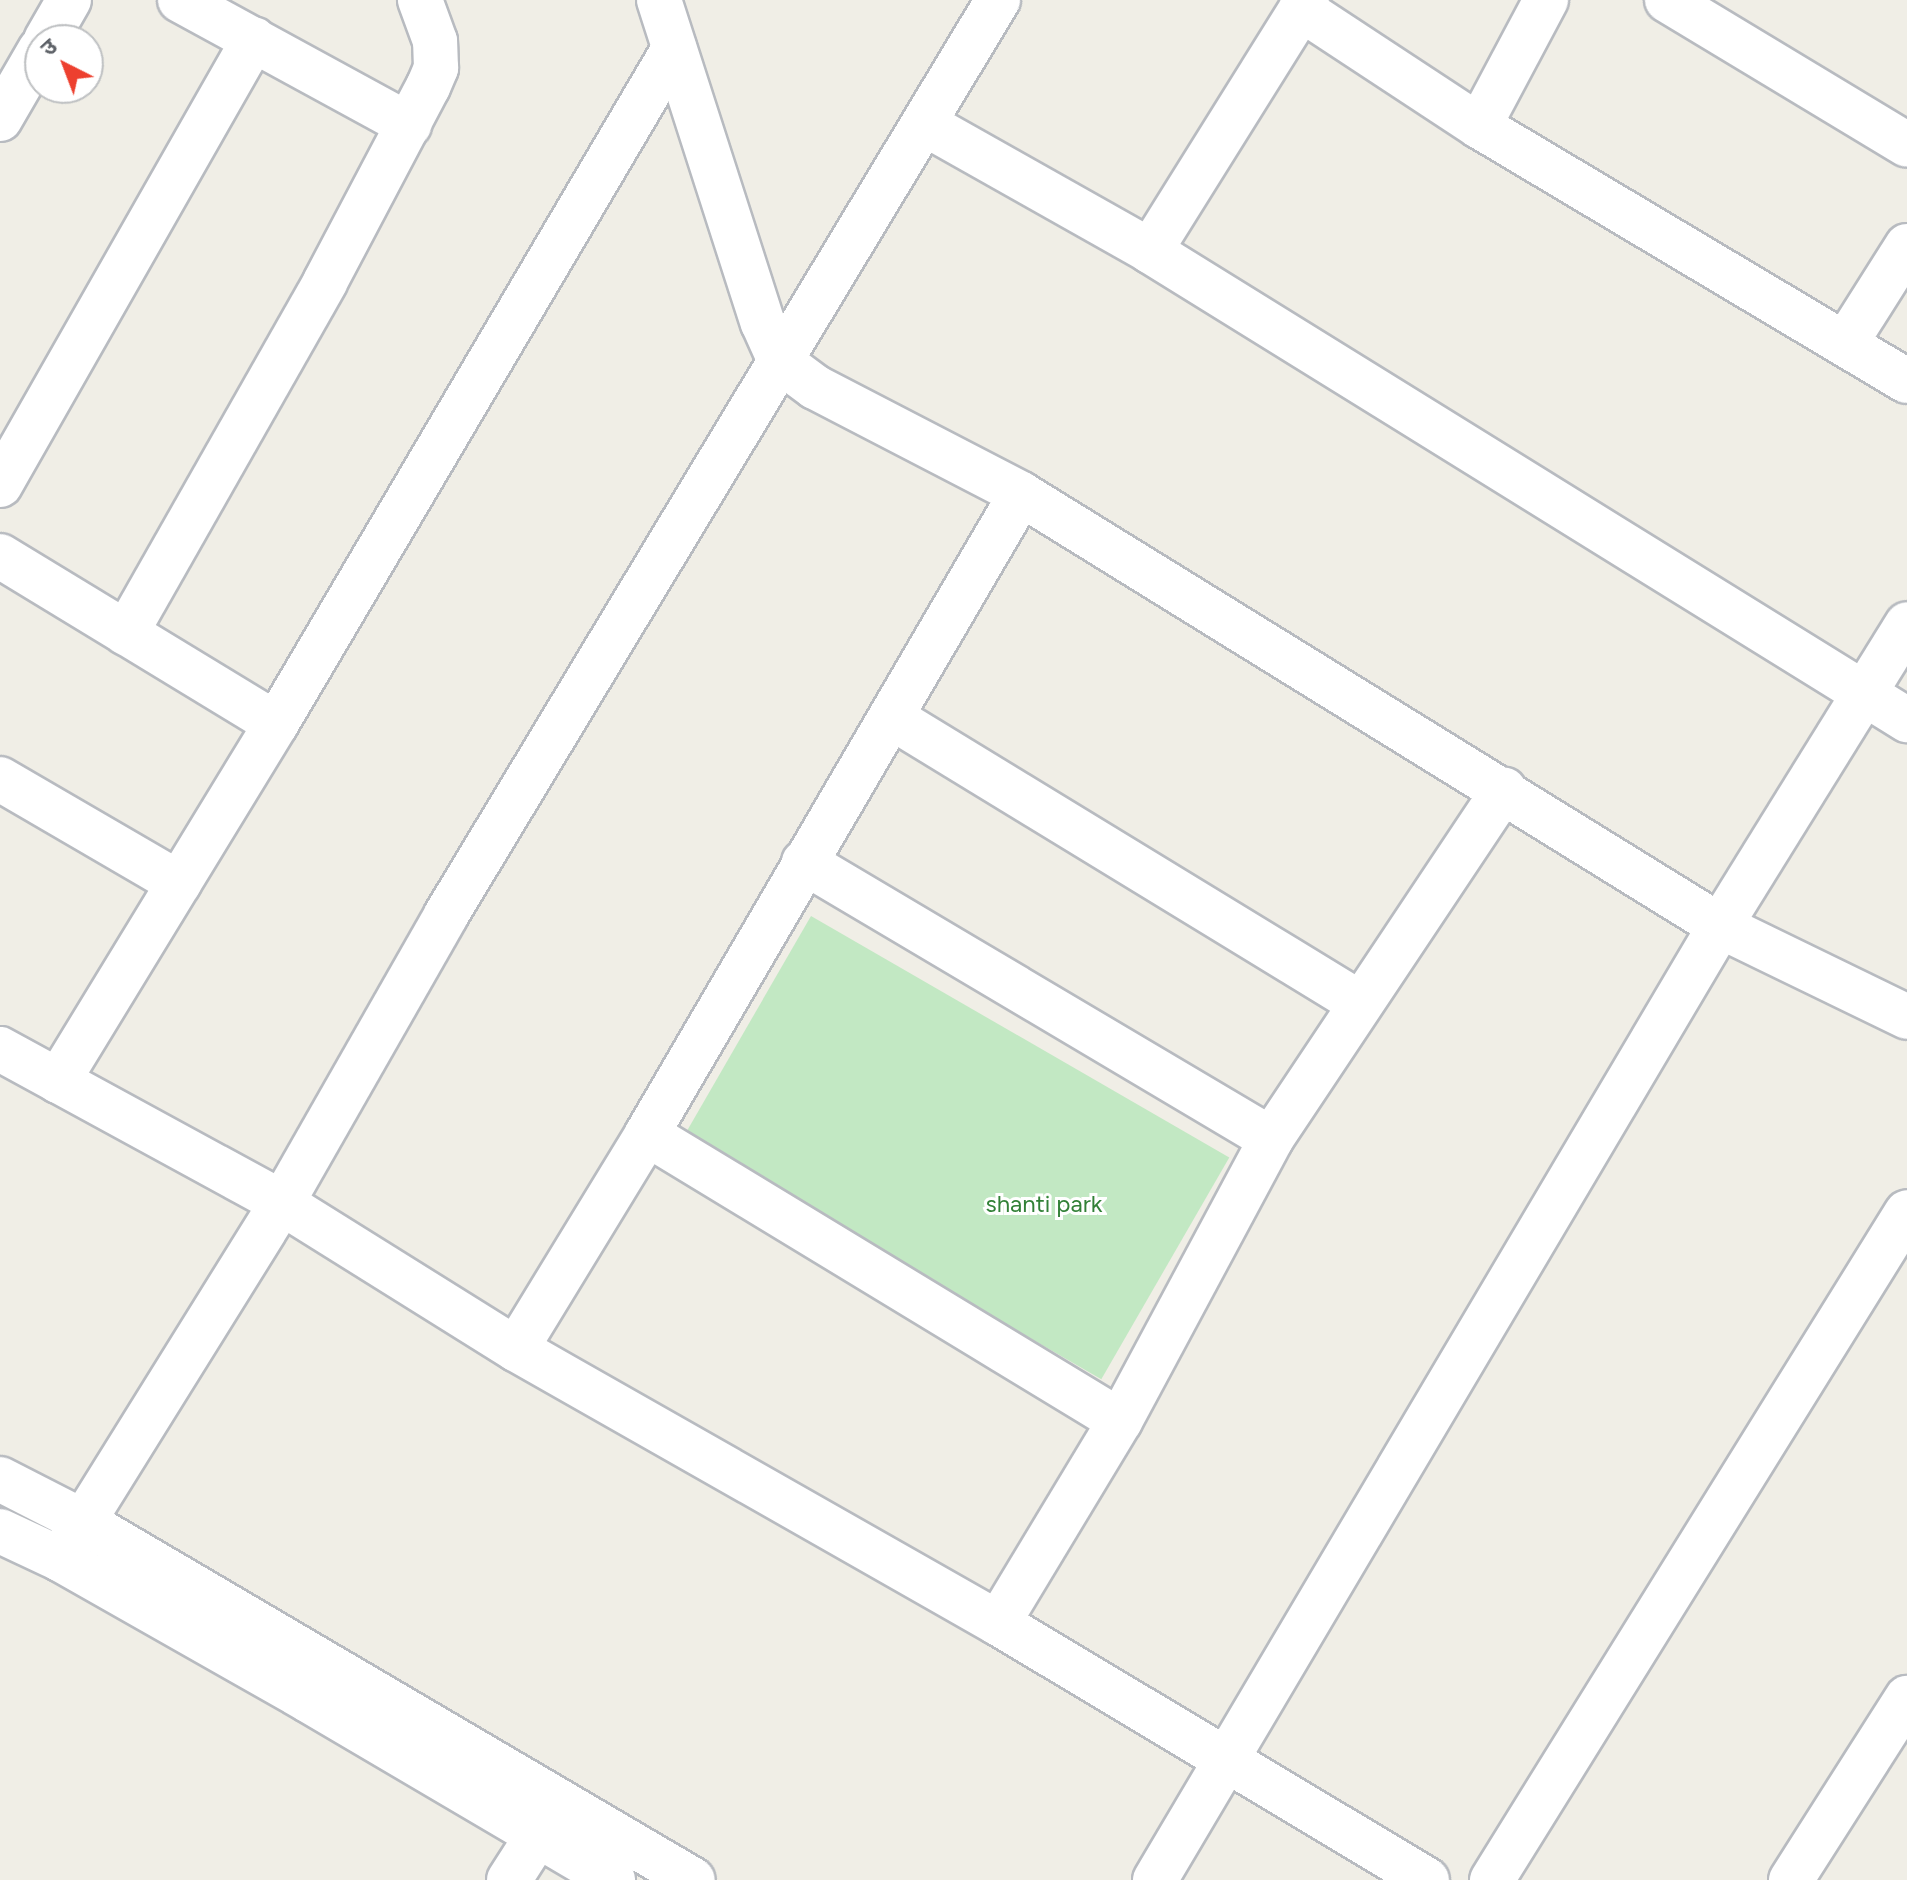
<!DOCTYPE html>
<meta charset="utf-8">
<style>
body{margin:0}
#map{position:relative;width:1907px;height:1880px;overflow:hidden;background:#f0eee6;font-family:Figtree,"Noto Sans Devanagari",sans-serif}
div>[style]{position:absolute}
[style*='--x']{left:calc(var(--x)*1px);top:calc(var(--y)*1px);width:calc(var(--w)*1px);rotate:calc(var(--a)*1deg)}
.green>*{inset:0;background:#c2e8c3;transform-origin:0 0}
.roads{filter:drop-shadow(2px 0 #b8bbc0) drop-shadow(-2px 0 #b8bbc0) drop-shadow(0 2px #b8bbc0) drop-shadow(0 -2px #b8bbc0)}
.minor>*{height:44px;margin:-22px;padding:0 22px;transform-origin:22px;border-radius:22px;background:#fff}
span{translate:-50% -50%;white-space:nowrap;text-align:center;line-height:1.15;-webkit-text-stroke:6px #fff;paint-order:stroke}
.park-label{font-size:24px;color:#328137}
.north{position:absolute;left:24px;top:24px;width:80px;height:80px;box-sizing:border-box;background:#fff;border:2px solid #bec0c2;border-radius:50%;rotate:318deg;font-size:22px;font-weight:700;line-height:32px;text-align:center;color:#5d6167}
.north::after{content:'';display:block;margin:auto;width:28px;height:36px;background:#ed402f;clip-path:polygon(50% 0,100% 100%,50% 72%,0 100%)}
</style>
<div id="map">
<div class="green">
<div style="left:811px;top:916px;width:483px;height:256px;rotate:30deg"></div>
</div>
<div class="roads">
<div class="minor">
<div style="--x:180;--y:0;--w:261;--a:28.6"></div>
<div style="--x:659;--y:0;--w:339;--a:72.2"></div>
<div style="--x:763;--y:323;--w:42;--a:65.9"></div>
<div style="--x:780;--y:361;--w:44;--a:36.6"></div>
<div style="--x:815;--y:387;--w:232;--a:27.4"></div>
<div style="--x:1021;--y:494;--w:822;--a:31.72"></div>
<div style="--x:1720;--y:926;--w:208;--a:25.9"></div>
<div style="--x:1667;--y:0;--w:280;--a:31.1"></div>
<div style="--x:1301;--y:9;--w:213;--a:33.3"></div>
<div style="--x:1479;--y:126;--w:498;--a:30.8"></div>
<div style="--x:46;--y:40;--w:46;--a:-60.1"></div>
<div style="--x:0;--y:119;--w:80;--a:-59.9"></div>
<div style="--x:925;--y:124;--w:258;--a:29.4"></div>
<div style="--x:1150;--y:251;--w:891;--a:31.78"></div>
<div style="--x:1479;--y:126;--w:143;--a:-62"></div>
<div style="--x:1150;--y:251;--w:296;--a:-58"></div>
<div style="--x:1845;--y:344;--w:116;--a:-57.7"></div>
<div style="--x:0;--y:485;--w:513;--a:-60.34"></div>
<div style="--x:0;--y:556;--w:323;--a:31.3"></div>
<div style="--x:126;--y:633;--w:403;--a:-60.4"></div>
<div style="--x:325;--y:282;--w:221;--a:-62.2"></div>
<div style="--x:428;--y:87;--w:21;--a:-67"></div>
<div style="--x:436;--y:68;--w:27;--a:-92"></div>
<div style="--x:435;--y:41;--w:44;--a:-110.1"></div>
<div style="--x:891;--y:717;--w:547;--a:31.39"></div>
<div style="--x:0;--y:779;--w:207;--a:30.2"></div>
<div style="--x:804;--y:862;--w:543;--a:30.67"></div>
<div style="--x:0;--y:1049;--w:321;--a:28.6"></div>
<div style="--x:282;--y:1203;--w:276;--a:32"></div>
<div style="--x:516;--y:1349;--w:554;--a:29.62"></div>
<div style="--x:998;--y:1623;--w:500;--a:30.92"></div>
<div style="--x:58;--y:1081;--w:418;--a:-58.6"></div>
<div style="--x:276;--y:724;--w:784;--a:-59.48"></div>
<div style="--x:647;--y:1134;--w:553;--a:31.25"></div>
<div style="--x:516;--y:1349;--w:252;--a:-58.6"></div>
<div style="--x:647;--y:1134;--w:741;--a:-59.7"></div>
<div style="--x:0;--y:1479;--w:94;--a:27.1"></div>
<div style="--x:84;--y:1522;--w:706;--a:30.45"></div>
<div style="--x:0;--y:1531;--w:66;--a:25"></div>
<div style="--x:60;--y:1559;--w:285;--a:29.6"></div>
<div style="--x:308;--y:1700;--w:354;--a:30.5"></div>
<div style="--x:60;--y:1559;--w:420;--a:-58.1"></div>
<div style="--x:282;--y:1203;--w:331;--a:-60.3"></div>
<div style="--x:446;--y:915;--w:1069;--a:-58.9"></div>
<div style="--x:998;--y:1623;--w:236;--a:-58.9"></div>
<div style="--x:1120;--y:1421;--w:320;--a:-61.8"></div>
<div style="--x:1271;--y:1139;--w:420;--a:-56.3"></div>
<div style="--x:509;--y:1880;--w:80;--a:-57.3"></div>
<div style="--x:1155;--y:1880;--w:1109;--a:-59.36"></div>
<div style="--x:1720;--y:926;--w:355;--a:-58.2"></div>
<div style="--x:1492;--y:1880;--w:786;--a:-58.15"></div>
<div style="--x:1791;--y:1880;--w:216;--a:-57.5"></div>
</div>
</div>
<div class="park-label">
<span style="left:1044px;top:1204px">shanti park</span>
</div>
<div class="north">उ</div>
</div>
